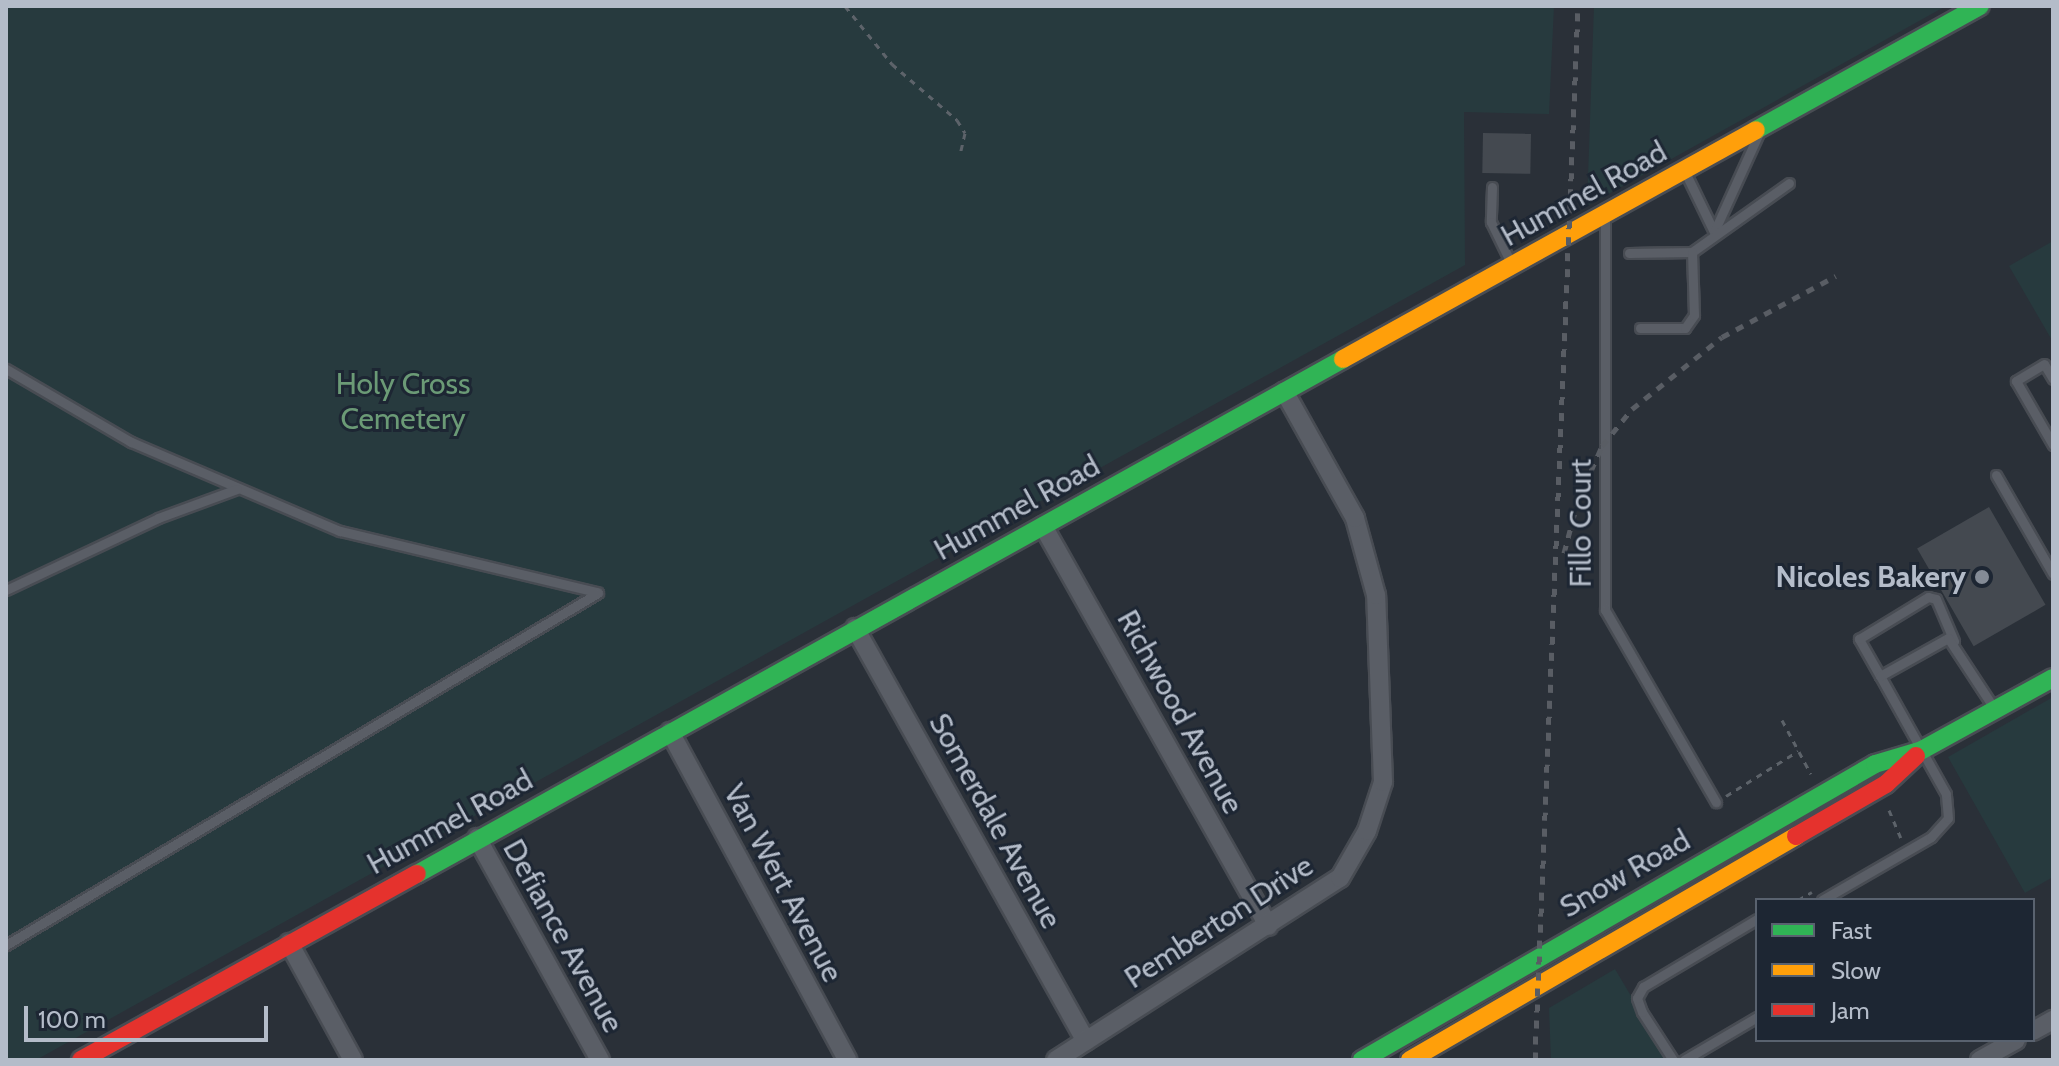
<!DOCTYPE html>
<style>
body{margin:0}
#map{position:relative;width:2059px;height:1066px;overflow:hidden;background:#2a3038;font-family:Cabin,sans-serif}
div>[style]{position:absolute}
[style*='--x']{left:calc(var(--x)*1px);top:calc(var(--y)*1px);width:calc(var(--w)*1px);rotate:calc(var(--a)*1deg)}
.green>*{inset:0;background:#273a3e}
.building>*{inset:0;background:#444950;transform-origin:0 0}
.path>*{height:3px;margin-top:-1.5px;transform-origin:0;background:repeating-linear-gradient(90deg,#5d636a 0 6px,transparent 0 12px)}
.roads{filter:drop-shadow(2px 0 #484c53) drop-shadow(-2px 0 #484c53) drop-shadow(0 2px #484c53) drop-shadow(0 -2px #484c53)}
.lane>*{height:9px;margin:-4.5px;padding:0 4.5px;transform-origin:4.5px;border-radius:4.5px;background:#5a5e66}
.street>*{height:18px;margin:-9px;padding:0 9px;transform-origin:9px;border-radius:9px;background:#5a5e66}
.fast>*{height:18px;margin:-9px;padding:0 9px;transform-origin:9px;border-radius:9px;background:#30b455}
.slow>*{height:18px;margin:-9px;padding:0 9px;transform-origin:9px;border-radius:9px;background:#ff9f0a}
.jam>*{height:18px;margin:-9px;padding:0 9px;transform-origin:9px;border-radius:9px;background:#e5322d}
.rail>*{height:5px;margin-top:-2.5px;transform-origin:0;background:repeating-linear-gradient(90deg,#595d64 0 8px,transparent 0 16px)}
.dots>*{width:22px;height:22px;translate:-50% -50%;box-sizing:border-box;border:4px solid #1d2633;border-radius:50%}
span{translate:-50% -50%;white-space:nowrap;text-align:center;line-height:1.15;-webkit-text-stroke:6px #1d2633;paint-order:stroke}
.street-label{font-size:30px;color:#b4bcc9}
.park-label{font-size:30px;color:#6b9a76}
.poi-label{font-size:30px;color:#b4bcc9;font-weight:700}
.right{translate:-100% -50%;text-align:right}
.frame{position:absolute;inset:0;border:8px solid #b4bcc9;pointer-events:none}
.legend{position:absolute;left:1755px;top:898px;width:280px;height:144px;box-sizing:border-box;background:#1d2633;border:2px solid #59626f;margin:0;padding:10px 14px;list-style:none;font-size:24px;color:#b4bcc9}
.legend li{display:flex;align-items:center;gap:16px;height:40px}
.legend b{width:40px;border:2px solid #59626f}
.scale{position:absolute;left:24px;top:1006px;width:244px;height:36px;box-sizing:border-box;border:4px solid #b4bcc9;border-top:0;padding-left:10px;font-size:24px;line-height:28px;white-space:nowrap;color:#b4bcc9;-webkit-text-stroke:6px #1d2633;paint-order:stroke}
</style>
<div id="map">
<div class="green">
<div style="clip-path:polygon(6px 6px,1554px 6px,1549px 114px,1464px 112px,1465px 265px,36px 1060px,6px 1060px)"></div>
<div style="clip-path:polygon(1594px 6px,1946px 6px,1587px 206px)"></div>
<div style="clip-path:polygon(2053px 241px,2053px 342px,2009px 266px)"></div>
<div style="clip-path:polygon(2053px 697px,2053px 877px,2025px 893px,1948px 757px)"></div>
<div style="clip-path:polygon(1615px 969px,1669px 1060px,1551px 1060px,1549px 1008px)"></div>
</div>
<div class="building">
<div style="left:1483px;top:133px;width:48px;height:40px;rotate:1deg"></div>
<div style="left:1989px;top:507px;width:113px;height:83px;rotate:60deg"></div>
</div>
<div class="path">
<div style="--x:845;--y:6;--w:75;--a:51"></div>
<div style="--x:892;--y:64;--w:86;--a:40.7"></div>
<div style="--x:957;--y:120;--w:15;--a:58"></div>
<div style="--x:965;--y:133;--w:23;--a:103"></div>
<div style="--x:1782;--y:720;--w:61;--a:61.8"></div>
<div style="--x:1726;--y:796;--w:85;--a:-32"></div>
<div style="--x:1889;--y:810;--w:30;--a:67"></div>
<div style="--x:1798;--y:900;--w:16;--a:-30"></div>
</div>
<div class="roads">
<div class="lane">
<div style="--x:1685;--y:172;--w:67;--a:64.2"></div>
<div style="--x:1714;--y:232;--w:107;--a:-65.6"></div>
<div style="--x:1492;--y:187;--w:35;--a:92"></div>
<div style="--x:1491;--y:222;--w:46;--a:64"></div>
<div style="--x:1605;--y:218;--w:392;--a:90"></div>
<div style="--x:1605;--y:610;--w:222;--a:60"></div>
<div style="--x:1629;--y:253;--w:63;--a:-0.9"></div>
<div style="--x:1692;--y:252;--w:119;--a:-35.4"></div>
<div style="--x:1640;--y:328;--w:45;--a:0"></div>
<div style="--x:1685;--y:328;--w:16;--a:-55"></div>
<div style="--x:1694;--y:315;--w:63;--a:-91.8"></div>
<div style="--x:6;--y:369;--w:145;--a:30.3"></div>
<div style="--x:131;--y:442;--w:227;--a:23.1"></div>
<div style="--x:340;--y:531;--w:264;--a:13.4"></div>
<div style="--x:2053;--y:379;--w:17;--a:-121"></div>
<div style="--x:2044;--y:364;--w:33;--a:149"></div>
<div style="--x:2016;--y:381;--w:74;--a:60"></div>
<div style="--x:1996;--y:475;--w:114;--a:60.1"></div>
<div style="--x:6;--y:590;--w:168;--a:-25.3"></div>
<div style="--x:158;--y:518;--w:84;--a:-20.2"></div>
<div style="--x:1880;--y:676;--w:43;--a:-119.6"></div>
<div style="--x:1859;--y:639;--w:81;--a:-31.3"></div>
<div style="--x:1928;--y:597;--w:8;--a:14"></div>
<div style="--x:1936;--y:599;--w:46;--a:66.8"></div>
<div style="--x:1822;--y:900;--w:126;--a:-30"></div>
<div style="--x:1931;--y:837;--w:25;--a:-48"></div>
<div style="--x:1948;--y:818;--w:24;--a:-95"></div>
<div style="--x:1946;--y:794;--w:135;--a:-119.2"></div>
<div style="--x:1880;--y:676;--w:78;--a:-29.2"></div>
<div style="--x:1948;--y:638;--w:84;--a:56.7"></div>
<div style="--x:6;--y:945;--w:689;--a:-30.74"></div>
<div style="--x:1673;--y:1060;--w:57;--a:-122.9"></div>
<div style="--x:1642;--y:1012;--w:15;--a:-110"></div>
<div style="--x:1637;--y:998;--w:13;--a:-61"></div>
<div style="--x:1643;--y:987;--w:133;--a:-30.8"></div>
<div style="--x:1684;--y:1060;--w:85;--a:-30.5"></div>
</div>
<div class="street">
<div style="--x:1043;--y:526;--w:459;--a:60.6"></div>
<div style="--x:855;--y:628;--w:473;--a:60.8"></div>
<div style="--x:670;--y:732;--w:373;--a:61.6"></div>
<div style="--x:477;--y:838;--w:254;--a:61"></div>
<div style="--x:289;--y:943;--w:133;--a:61.3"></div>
<div style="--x:2033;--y:1031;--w:23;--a:-29"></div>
<div style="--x:1056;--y:1060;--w:337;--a:-32.7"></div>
<div style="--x:1340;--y:878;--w:54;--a:-60.1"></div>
<div style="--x:1367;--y:831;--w:52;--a:-71.9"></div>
<div style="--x:1383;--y:782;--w:187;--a:-92.1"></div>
<div style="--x:1376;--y:595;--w:80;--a:-105.3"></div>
<div style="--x:1355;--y:518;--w:145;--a:-119.2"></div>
<div style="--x:1980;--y:1060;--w:41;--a:-29.1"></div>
</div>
<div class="fast">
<div style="--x:1756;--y:130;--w:256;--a:-29"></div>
<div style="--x:417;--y:874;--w:1060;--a:-29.08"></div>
<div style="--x:1362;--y:1060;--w:592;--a:-29.98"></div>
<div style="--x:1875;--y:764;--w:49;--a:-16.6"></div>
<div style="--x:1922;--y:750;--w:149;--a:-28.8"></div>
</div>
<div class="slow">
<div style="--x:1343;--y:359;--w:472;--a:-29"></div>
<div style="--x:1410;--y:1060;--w:446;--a:-30.1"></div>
</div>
<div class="jam">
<div style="--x:1796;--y:836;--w:104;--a:-30"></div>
<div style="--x:1886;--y:784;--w:41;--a:-43"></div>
<div style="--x:81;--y:1060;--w:384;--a:-29"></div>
</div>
</div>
<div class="rail">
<div style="--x:1564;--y:553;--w:55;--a:-75.2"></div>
<div style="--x:1578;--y:500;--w:59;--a:-66"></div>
<div style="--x:1602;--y:446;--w:48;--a:-51"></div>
<div style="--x:1632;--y:409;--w:115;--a:-38.7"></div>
<div style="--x:1722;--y:337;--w:129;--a:-28.2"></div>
<div style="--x:1535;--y:1060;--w:1055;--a:-87.66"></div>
</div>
<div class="dots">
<div style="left:1982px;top:577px;background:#848b96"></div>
</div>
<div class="street-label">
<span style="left:1584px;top:194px;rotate:-29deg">Hummel Road</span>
<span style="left:1017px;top:508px;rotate:-29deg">Hummel Road</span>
<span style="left:1581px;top:523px;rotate:-90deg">Fillo Court</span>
<span style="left:1180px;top:712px;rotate:61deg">Richwood Avenue</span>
<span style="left:995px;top:821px;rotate:61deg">Somerdale Avenue</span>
<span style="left:450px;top:822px;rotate:-29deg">Hummel Road</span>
<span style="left:1625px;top:874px;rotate:-30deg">Snow Road</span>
<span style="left:783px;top:883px;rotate:62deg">Van Wert Avenue</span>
<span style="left:1219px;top:922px;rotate:-33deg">Pemberton Drive</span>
<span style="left:563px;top:936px;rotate:61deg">Defiance Avenue</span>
</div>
<div class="park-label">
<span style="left:403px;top:401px">Holy Cross<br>Cemetery</span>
</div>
<div class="poi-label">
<span class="right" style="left:1966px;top:577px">Nicoles Bakery</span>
</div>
<div class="frame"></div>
<ul class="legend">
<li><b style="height:10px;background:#30b455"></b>Fast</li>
<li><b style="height:10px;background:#ff9f0a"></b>Slow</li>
<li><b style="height:10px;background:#e5322d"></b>Jam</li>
</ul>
<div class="scale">100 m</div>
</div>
